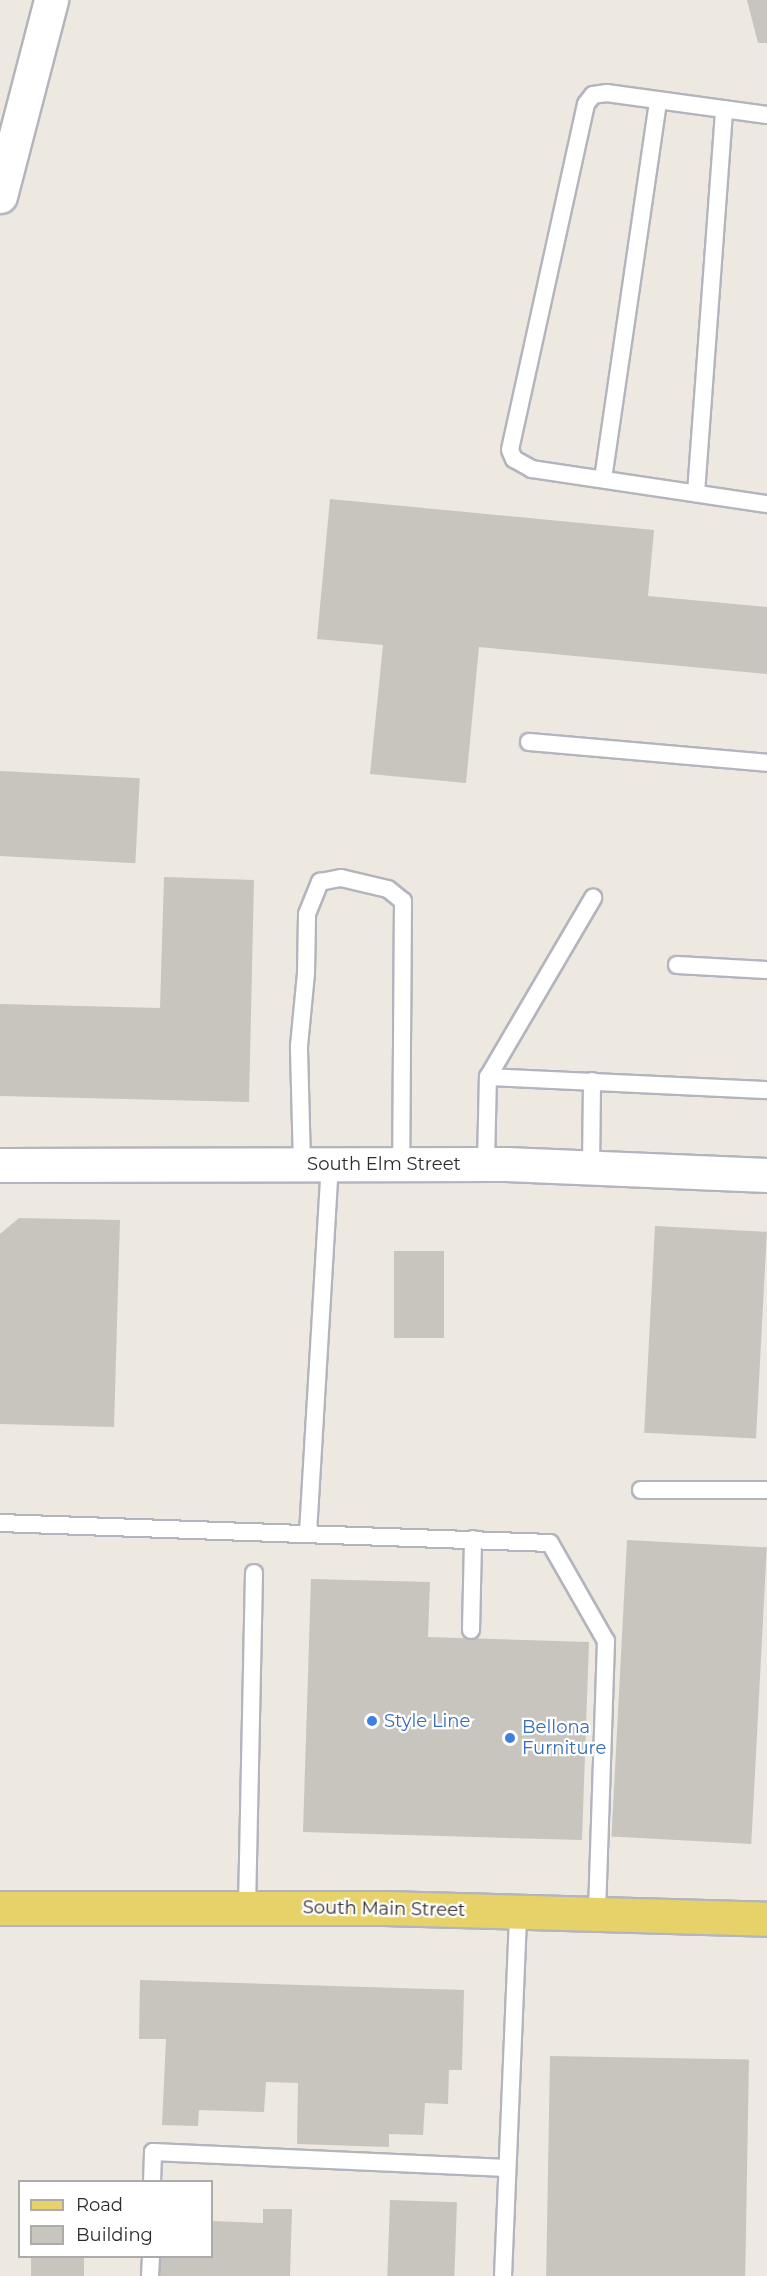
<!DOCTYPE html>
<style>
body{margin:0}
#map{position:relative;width:767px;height:2276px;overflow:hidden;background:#ede8e0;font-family:Montserrat,sans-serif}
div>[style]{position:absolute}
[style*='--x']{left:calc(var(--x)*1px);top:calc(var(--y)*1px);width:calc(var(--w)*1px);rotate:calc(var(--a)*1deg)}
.building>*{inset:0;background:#c8c5bf;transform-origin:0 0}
.roads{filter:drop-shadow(2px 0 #b3b5be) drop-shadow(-2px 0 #b3b5be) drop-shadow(0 2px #b3b5be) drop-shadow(0 -2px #b3b5be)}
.lane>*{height:16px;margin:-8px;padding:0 8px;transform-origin:8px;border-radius:8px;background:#fff}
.secondary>*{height:33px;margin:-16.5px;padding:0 16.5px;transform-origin:16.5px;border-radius:16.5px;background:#fff}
.primary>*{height:33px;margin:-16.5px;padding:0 16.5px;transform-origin:16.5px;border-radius:16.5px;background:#e7d26a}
.dots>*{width:16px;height:16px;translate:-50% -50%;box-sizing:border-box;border:3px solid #fff;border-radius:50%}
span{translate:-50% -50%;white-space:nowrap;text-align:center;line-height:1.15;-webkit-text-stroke:4.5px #fff;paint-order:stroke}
.street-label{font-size:18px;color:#2c2c2c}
.shop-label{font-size:18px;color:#366cbe}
.left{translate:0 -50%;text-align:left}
.legend{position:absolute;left:18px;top:2180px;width:195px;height:78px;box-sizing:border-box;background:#fff;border:2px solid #ababab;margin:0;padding:8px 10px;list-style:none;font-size:18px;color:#2c2c2c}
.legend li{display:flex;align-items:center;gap:12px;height:30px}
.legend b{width:30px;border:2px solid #ababab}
</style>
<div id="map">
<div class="building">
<div style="clip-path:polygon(747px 0,767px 0,767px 43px,758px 43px)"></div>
<div style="clip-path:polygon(330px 499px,654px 530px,648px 596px,767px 607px,767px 674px,479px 647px,466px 783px,370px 774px,383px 645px,317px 639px)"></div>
<div style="left:0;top:771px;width:140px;height:85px;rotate:3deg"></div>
<div style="clip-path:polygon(164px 877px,254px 880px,249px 1102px,0 1096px,0 1004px,160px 1008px)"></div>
<div style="clip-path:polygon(19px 1218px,120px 1220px,114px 1427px,0 1424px,0 1234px)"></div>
<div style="left:655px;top:1226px;width:112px;height:207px;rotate:3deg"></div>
<div style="left:394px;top:1251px;width:50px;height:87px"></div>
<div style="left:627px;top:1540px;width:140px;height:297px;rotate:3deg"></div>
<div style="clip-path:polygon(311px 1579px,430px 1582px,428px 1637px,589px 1642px,582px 1840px,303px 1832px)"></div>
<div style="clip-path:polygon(140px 1980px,464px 1990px,462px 2070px,449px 2070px,448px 2104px,425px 2103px,423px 2135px,389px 2134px,389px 2147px,297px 2144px,298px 2083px,266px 2082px,264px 2112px,199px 2110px,198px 2126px,162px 2125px,166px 2039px,139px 2039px)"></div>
<div style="left:550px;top:2056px;width:199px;height:220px;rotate:1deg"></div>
<div style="left:390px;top:2200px;width:67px;height:76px;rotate:2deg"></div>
<div style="clip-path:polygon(263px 2209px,292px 2209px,290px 2276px,156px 2276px,157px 2256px,212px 2256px,212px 2221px,263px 2223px)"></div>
<div style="left:31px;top:2256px;width:53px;height:20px"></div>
</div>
<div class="roads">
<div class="lane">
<div style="--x:767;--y:115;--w:162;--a:-172.2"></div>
<div style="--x:607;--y:93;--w:14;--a:172"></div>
<div style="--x:593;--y:95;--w:11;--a:128"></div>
<div style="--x:586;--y:104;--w:354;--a:102.4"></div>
<div style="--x:510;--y:450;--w:10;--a:66"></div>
<div style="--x:514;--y:459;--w:21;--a:29"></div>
<div style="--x:532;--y:469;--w:238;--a:8.5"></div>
<div style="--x:603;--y:479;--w:382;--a:-81.7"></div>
<div style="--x:696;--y:493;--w:385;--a:-85.8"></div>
<div style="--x:529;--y:742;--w:239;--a:5"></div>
<div style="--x:677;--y:965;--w:90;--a:3.2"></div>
<div style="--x:488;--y:1077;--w:208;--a:-59.6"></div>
<div style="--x:486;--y:1163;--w:86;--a:-88.7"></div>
<div style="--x:488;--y:1077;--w:279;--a:2.7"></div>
<div style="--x:302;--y:1164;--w:118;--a:-91.5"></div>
<div style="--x:299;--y:1046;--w:73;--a:-84.5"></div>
<div style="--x:306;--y:973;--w:59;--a:-89"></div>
<div style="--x:307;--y:914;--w:35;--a:-68"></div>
<div style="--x:320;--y:882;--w:21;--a:-11"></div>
<div style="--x:341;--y:878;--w:48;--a:13.2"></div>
<div style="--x:388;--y:889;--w:19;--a:39"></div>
<div style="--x:403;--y:901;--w:263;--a:90.4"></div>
<div style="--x:591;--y:1167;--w:86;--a:-89.3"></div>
<div style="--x:641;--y:1490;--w:126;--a:0"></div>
<div style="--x:0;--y:1523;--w:550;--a:2.08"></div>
<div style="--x:550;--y:1543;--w:113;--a:60.3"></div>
<div style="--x:606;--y:1641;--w:273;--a:91.9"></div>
<div style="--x:308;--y:1533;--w:370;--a:-86.6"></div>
<div style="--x:471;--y:1630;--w:91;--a:-88.7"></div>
<div style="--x:247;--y:1908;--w:335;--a:-88.8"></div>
<div style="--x:152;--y:2182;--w:30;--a:-88"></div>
<div style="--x:153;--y:2152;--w:354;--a:2.6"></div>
<div style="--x:150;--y:2276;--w:20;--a:-87"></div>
<div style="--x:503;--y:2276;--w:364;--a:-87.6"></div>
</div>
<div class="secondary">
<div style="--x:0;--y:196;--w:203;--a:-75.4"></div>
<div style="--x:0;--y:1165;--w:506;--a:-0.11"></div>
<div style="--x:506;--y:1164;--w:261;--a:2.4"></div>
</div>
<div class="primary">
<div style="--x:0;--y:1908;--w:384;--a:0"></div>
<div style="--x:384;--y:1908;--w:383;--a:1.6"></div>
</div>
</div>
<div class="dots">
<div style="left:372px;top:1721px;background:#3f7fe0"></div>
<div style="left:510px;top:1738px;background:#3f7fe0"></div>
</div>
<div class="street-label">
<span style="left:384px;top:1164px">South Elm Street</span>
<span style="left:384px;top:1909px;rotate:1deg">South Main Street</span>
</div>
<div class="shop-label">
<span class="left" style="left:384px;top:1721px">Style Line</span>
<span class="left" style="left:522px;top:1738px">Bellona<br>Furniture</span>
</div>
<ul class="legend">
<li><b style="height:8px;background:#e7d26a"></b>Road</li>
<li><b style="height:16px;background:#c8c5bf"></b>Building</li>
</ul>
</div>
